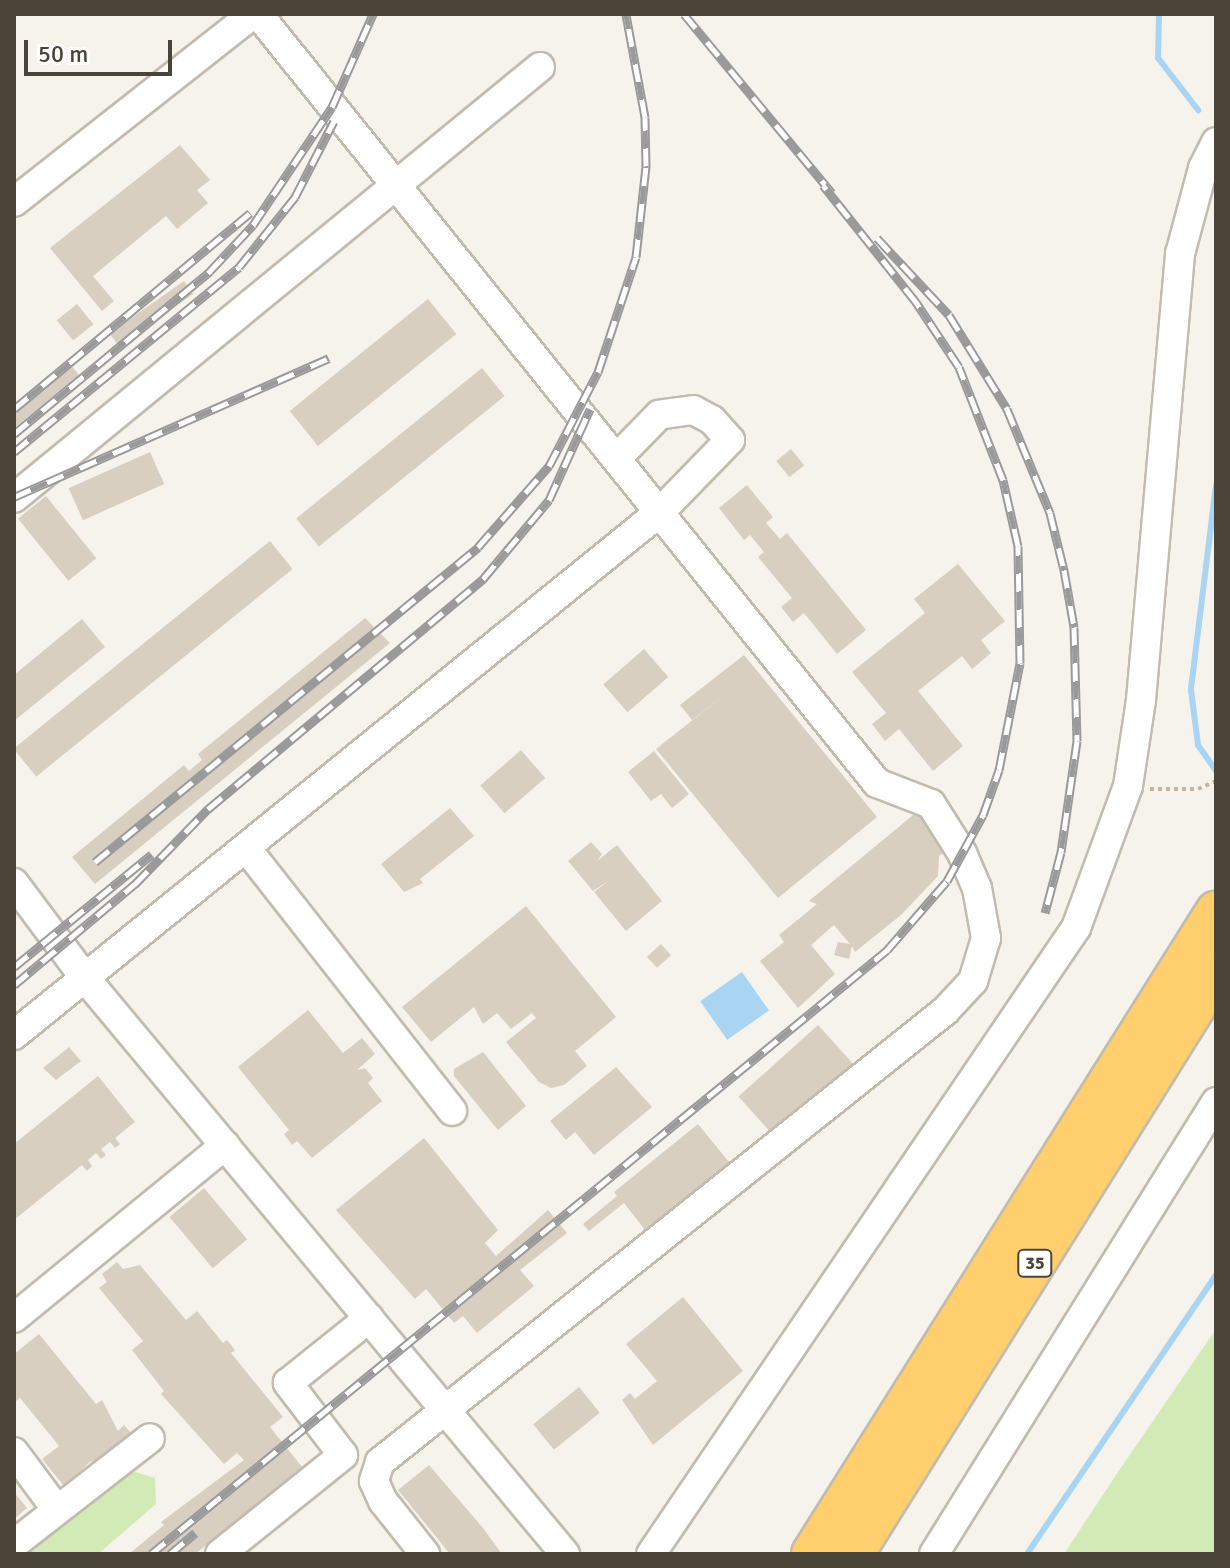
<!DOCTYPE html>
<style>
body{margin:0}
#map{position:relative;width:1230px;height:1568px;overflow:hidden;background:#f6f3ec;font-family:Signika,sans-serif}
div>[style]{position:absolute}
[style*='--x']{left:calc(var(--x)*1px);top:calc(var(--y)*1px);width:calc(var(--w)*1px);rotate:calc(var(--a)*1deg)}
.green>*{inset:0;background:#d2eab5}
.water>*{inset:0;background:#a9d4f2;transform-origin:0 0}
.stream>*{height:6px;margin:-3px;padding:0 3px;transform-origin:3px;border-radius:3px;background:#a9d4f2}
.building>*{inset:0;background:#d8cfc1;transform-origin:0 0}
.path>*{height:4px;margin-top:-2px;transform-origin:0;background:repeating-linear-gradient(90deg,#c4b79f 0 4px,transparent 0 8px)}
.roads{filter:drop-shadow(2px 0 #c2bbae) drop-shadow(-2px 0 #c2bbae) drop-shadow(0 2px #c2bbae) drop-shadow(0 -2px #c2bbae)}
.minor>*{height:28px;margin:-14px;padding:0 14px;transform-origin:14px;border-radius:14px;background:#fff}
.highway>*{height:40px;margin:-20px;padding:0 20px;transform-origin:20px;border-radius:20px;background:#ffcf6e}
.rail>*{height:9px;margin-top:-4.5px;transform-origin:0;background:repeating-linear-gradient(90deg,#fff 0 18px,#9a9a9a 0 36px);box-sizing:border-box;border-block:2px solid #9a9a9a}
span{translate:-50% -50%;white-space:nowrap;text-align:center;line-height:1.15;-webkit-text-stroke:6px #fff;paint-order:stroke}
.shield-label span{padding:2px 6px;background:#fff;border:2px solid;border-radius:6px;-webkit-text-stroke-width:0}
.shield-label{font-size:18px;color:#4b4439;font-weight:700}
.frame{position:absolute;inset:0;border:16px solid #4b4439;pointer-events:none}
.scale{position:absolute;left:24px;top:40px;width:148px;height:36px;box-sizing:border-box;border:4px solid #4b4439;border-top:0;padding-left:10px;font-size:24px;line-height:28px;white-space:nowrap;color:#4b4439;-webkit-text-stroke:6px #fff;paint-order:stroke}
</style>
<div id="map">
<div class="green">
<div style="clip-path:polygon(1216px 1329px,1216px 1554px,1064px 1554px,1116px 1475px)"></div>
<div style="clip-path:polygon(132px 1471px,155px 1478px,156px 1504px,98px 1554px,25px 1554px)"></div>
</div>
<div class="water">
<div style="left:742px;top:972px;width:47px;height:51px;rotate:55deg"></div>
</div>
<div class="stream">
<div style="--x:1159;--y:14;--w:44;--a:91.3"></div>
<div style="--x:1158;--y:58;--w:66;--a:52.4"></div>
<div style="--x:1216;--y:485;--w:207;--a:97"></div>
<div style="--x:1191;--y:690;--w:55;--a:82.7"></div>
<div style="--x:1198;--y:745;--w:32;--a:55"></div>
<div style="--x:1027;--y:1554;--w:337;--a:-55.9"></div>
</div>
<div class="building">
<div style="clip-path:polygon(180px 145px,210px 180px,197px 190px,208px 203px,177px 229px,166px 216px,93px 276px,114px 301px,102px 311px,50px 248px)"></div>
<div style="left:184px;top:281px;width:16px;height:91px;rotate:55deg"></div>
<div style="left:428px;top:299px;width:45px;height:178px;rotate:51deg"></div>
<div style="left:77px;top:304px;width:26px;height:26px;rotate:51deg"></div>
<div style="clip-path:polygon(70px 364px,79px 375px,14px 428px,14px 409px)"></div>
<div style="left:482px;top:368px;width:36px;height:239px;rotate:51deg"></div>
<div style="left:791px;top:449px;width:21px;height:19px;rotate:51deg"></div>
<div style="left:150px;top:452px;width:35px;height:89px;rotate:66deg"></div>
<div style="clip-path:polygon(747px 485px,773px 517px,766px 523px,780px 539px,787px 533px,866px 630px,837px 654px,804px 613px,793px 622px,781px 607px,792px 598px,758px 557px,764px 552px,750px 535px,744px 540px,719px 508px)"></div>
<div style="left:46px;top:496px;width:80px;height:36px;rotate:51deg"></div>
<div style="left:270px;top:541px;width:36px;height:330px;rotate:51deg"></div>
<div style="clip-path:polygon(958px 564px,1005px 621px,981px 640px,991px 653px,972px 669px,962px 656px,918px 691px,963px 746px,933px 771px,899px 729px,885px 741px,872px 724px,886px 713px,852px 672px,925px 613px,914px 599px)"></div>
<div style="clip-path:polygon(365px 618px,390px 643px,95px 884px,72px 857px,184px 765px,189px 771px,202px 760px,198px 754px)"></div>
<div style="clip-path:polygon(82px 619px,105px 647px,14px 721px,14px 675px)"></div>
<div style="left:644px;top:649px;width:37px;height:54px;rotate:49deg"></div>
<div style="clip-path:polygon(744px 655px,877px 817px,778px 898px,656px 749px,728px 692px,692px 720px,680px 705px)"></div>
<div style="left:521px;top:750px;width:37px;height:54px;rotate:49deg"></div>
<div style="clip-path:polygon(654px 751px,689px 794px,672px 808px,661px 794px,651px 801px,628px 772px)"></div>
<div style="clip-path:polygon(450px 808px,474px 836px,420px 879px,423px 883px,404px 892px,381px 864px)"></div>
<div style="clip-path:polygon(918px 811px,948px 849px,939px 856px,938px 876px,901px 915px,855px 952px,852px 946px,849px 959px,834px 955px,838px 942px,850px 944px,834px 925px,811px 945px,835px 974px,798px 1008px,760px 961px,784px 942px,779px 935px,817px 904px,809px 901px)"></div>
<div style="clip-path:polygon(591px 842px,602px 854px,597px 861px,617px 845px,662px 901px,626px 931px,594px 892px,611px 879px,593px 891px,568px 861px)"></div>
<div style="clip-path:polygon(526px 906px,616px 1017px,575px 1051px,587px 1066px,564px 1085px,551px 1088px,539px 1082px,506px 1042px,536px 1018px,532px 1013px,511px 1029px,497px 1013px,483px 1024px,474px 1007px,431px 1042px,402px 1007px)"></div>
<div style="left:661px;top:944px;width:15px;height:19px;rotate:48deg"></div>
<div style="clip-path:polygon(308px 1010px,343px 1053px,362px 1038px,375px 1054px,357px 1070px,365px 1068px,373px 1078px,368px 1083px,382px 1101px,312px 1158px,297px 1141px,292px 1145px,284px 1134px,289px 1130px,238px 1067px)"></div>
<div style="left:818px;top:1025px;width:59px;height:107px;rotate:48deg"></div>
<div style="clip-path:polygon(69px 1047px,81px 1061px,56px 1080px,43px 1068px)"></div>
<div style="clip-path:polygon(483px 1052px,526px 1106px,498px 1130px,454px 1076px,454px 1069px)"></div>
<div style="clip-path:polygon(616px 1067px,652px 1107px,594px 1155px,575px 1132px,566px 1140px,550px 1121px)"></div>
<div style="clip-path:polygon(98px 1076px,135px 1122px,115px 1138px,120px 1144px,115px 1148px,110px 1142px,101px 1149px,106px 1155px,101px 1159px,96px 1153px,88px 1160px,92px 1166px,87px 1171px,82px 1165px,14px 1220px,14px 1144px)"></div>
<div style="clip-path:polygon(698px 1124px,733px 1167px,649px 1235px,624px 1203px,589px 1231px,583px 1224px,617px 1196px,614px 1192px)"></div>
<div style="clip-path:polygon(424px 1138px,498px 1230px,485px 1243px,496px 1256px,548px 1210px,567px 1233px,520px 1270px,534px 1286px,477px 1333px,463px 1316px,454px 1323px,426px 1289px,415px 1299px,336px 1210px)"></div>
<div style="left:204px;top:1188px;width:67px;height:45px;rotate:50deg"></div>
<div style="clip-path:polygon(117px 1262px,123px 1269px,140px 1265px,186px 1320px,197px 1311px,223px 1343px,227px 1340px,235px 1350px,231px 1353px,283px 1417px,270px 1427px,302px 1467px,195px 1554px,129px 1554px,164px 1525px,161px 1522px,244px 1460px,237px 1453px,224px 1464px,161px 1394px,164px 1391px,132px 1350px,143px 1341px,99px 1288px,107px 1282px,102px 1274px)"></div>
<div style="clip-path:polygon(683px 1297px,743px 1371px,653px 1445px,622px 1400px,630px 1393px,635px 1399px,657px 1381px,626px 1344px)"></div>
<div style="clip-path:polygon(39px 1334px,96px 1404px,102px 1400px,118px 1431px,124px 1425px,132px 1434px,124px 1439px,127px 1443px,94px 1465px,91px 1461px,64px 1486px,42px 1459px,59px 1446px,20px 1398px,14px 1403px,14px 1354px)"></div>
<div style="left:579px;top:1387px;width:33px;height:59px;rotate:51deg"></div>
<div style="clip-path:polygon(429px 1465px,483px 1528px,502px 1554px,450px 1554px,398px 1490px)"></div>
<div style="clip-path:polygon(14px 1492px,27px 1508px,14px 1519px)"></div>
</div>
<div class="path">
<div style="--x:1150;--y:789;--w:48;--a:0"></div>
<div style="--x:1198;--y:789;--w:20;--a:-24"></div>
</div>
<div class="roads">
<div class="minor">
<div style="--x:258;--y:14;--w:987;--a:51.17"></div>
<div style="--x:877;--y:783;--w:58;--a:21.3"></div>
<div style="--x:931;--y:804;--w:58;--a:57.7"></div>
<div style="--x:962;--y:853;--w:38;--a:67"></div>
<div style="--x:977;--y:888;--w:51;--a:79.8"></div>
<div style="--x:986;--y:938;--w:45;--a:106.8"></div>
<div style="--x:973;--y:981;--w:41;--a:133"></div>
<div style="--x:945;--y:1011;--w:723;--a:141.4"></div>
<div style="--x:380;--y:1462;--w:20;--a:108"></div>
<div style="--x:374;--y:1481;--w:22;--a:66"></div>
<div style="--x:383;--y:1501;--w:68;--a:51.6"></div>
<div style="--x:14;--y:202;--w:304;--a:-38.2"></div>
<div style="--x:14;--y:498;--w:680;--a:-39.33"></div>
<div style="--x:246;--y:848;--w:334;--a:51.9"></div>
<div style="--x:14;--y:883;--w:119;--a:53.2"></div>
<div style="--x:85;--y:978;--w:750;--a:50.19"></div>
<div style="--x:14;--y:1035;--w:833;--a:-39"></div>
<div style="--x:661;--y:511;--w:99;--a:-45.8"></div>
<div style="--x:730;--y:440;--w:27;--a:-132"></div>
<div style="--x:712;--y:420;--w:21;--a:-152"></div>
<div style="--x:693;--y:410;--w:34;--a:172"></div>
<div style="--x:659;--y:415;--w:57;--a:134.3"></div>
<div style="--x:14;--y:1318;--w:273;--a:-39.3"></div>
<div style="--x:14;--y:1452;--w:72;--a:53.4"></div>
<div style="--x:14;--y:1544;--w:172;--a:-37.9"></div>
<div style="--x:220;--y:1554;--w:158;--a:-38.8"></div>
<div style="--x:343;--y:1455;--w:91;--a:-127.4"></div>
<div style="--x:288;--y:1383;--w:104;--a:-38.7"></div>
<div style="--x:651;--y:1554;--w:757;--a:-55.83"></div>
<div style="--x:1076;--y:928;--w:151;--a:-69.9"></div>
<div style="--x:1128;--y:786;--w:87;--a:-81.4"></div>
<div style="--x:1141;--y:700;--w:448;--a:-85"></div>
<div style="--x:1180;--y:254;--w:89;--a:-75"></div>
<div style="--x:1203;--y:168;--w:29;--a:-63"></div>
<div style="--x:934;--y:1554;--w:533;--a:-58.04"></div>
</div>
<div class="highway">
<div style="--x:812;--y:1554;--w:759;--a:-57.82"></div>
<div style="--x:853;--y:1554;--w:685;--a:-58"></div>
</div>
</div>
<div class="rail">
<div style="--x:684;--y:14;--w:232;--a:50.4"></div>
<div style="--x:877;--y:238;--w:105;--a:46.9"></div>
<div style="--x:949;--y:315;--w:110;--a:58.3"></div>
<div style="--x:1007;--y:409;--w:113;--a:67.5"></div>
<div style="--x:1050;--y:513;--w:59;--a:76.2"></div>
<div style="--x:1064;--y:570;--w:58;--a:80"></div>
<div style="--x:1074;--y:627;--w:114;--a:88.5"></div>
<div style="--x:1077;--y:741;--w:112;--a:98.2"></div>
<div style="--x:1061;--y:852;--w:63;--a:104.7"></div>
<div style="--x:14;--y:409;--w:307;--a:-39.7"></div>
<div style="--x:14;--y:434;--w:255;--a:-39.7"></div>
<div style="--x:210;--y:271;--w:63;--a:-46.9"></div>
<div style="--x:253;--y:225;--w:142;--a:-56.2"></div>
<div style="--x:332;--y:107;--w:102;--a:-66.2"></div>
<div style="--x:14;--y:452;--w:291;--a:-39.4"></div>
<div style="--x:239;--y:267;--w:90;--a:-51.3"></div>
<div style="--x:295;--y:197;--w:85;--a:-62.8"></div>
<div style="--x:14;--y:497;--w:344;--a:-23.8"></div>
<div style="--x:95;--y:862;--w:496;--a:-39.4"></div>
<div style="--x:478;--y:547;--w:108;--a:-48.8"></div>
<div style="--x:549;--y:466;--w:106;--a:-62.5"></div>
<div style="--x:598;--y:372;--w:121;--a:-71.7"></div>
<div style="--x:636;--y:257;--w:92;--a:-83.7"></div>
<div style="--x:646;--y:166;--w:49;--a:-91.2"></div>
<div style="--x:645;--y:117;--w:105;--a:-100.5"></div>
<div style="--x:14;--y:967;--w:178;--a:-39.3"></div>
<div style="--x:14;--y:985;--w:158;--a:-39.9"></div>
<div style="--x:135;--y:884;--w:105;--a:-45.8"></div>
<div style="--x:208;--y:809;--w:359;--a:-39.9"></div>
<div style="--x:483;--y:579;--w:103;--a:-50.1"></div>
<div style="--x:549;--y:500;--w:100;--a:-65.7"></div>
<div style="--x:151;--y:1554;--w:952;--a:-39.37"></div>
<div style="--x:887;--y:950;--w:91;--a:-49"></div>
<div style="--x:947;--y:881;--w:75;--a:-61.4"></div>
<div style="--x:983;--y:815;--w:48;--a:-70.4"></div>
<div style="--x:999;--y:770;--w:109;--a:-78.9"></div>
<div style="--x:1020;--y:663;--w:117;--a:-91"></div>
<div style="--x:1018;--y:546;--w:68;--a:-102.8"></div>
<div style="--x:1003;--y:480;--w:121;--a:-111.3"></div>
<div style="--x:959;--y:367;--w:78;--a:-123.5"></div>
<div style="--x:916;--y:302;--w:149;--a:-128.5"></div>
<div style="--x:170;--y:1554;--w:33;--a:-40"></div>
</div>
<div class="shield-label">
<span style="left:1035px;top:1263px">35</span>
</div>
<div class="frame"></div>
<div class="scale">50 m</div>
</div>
